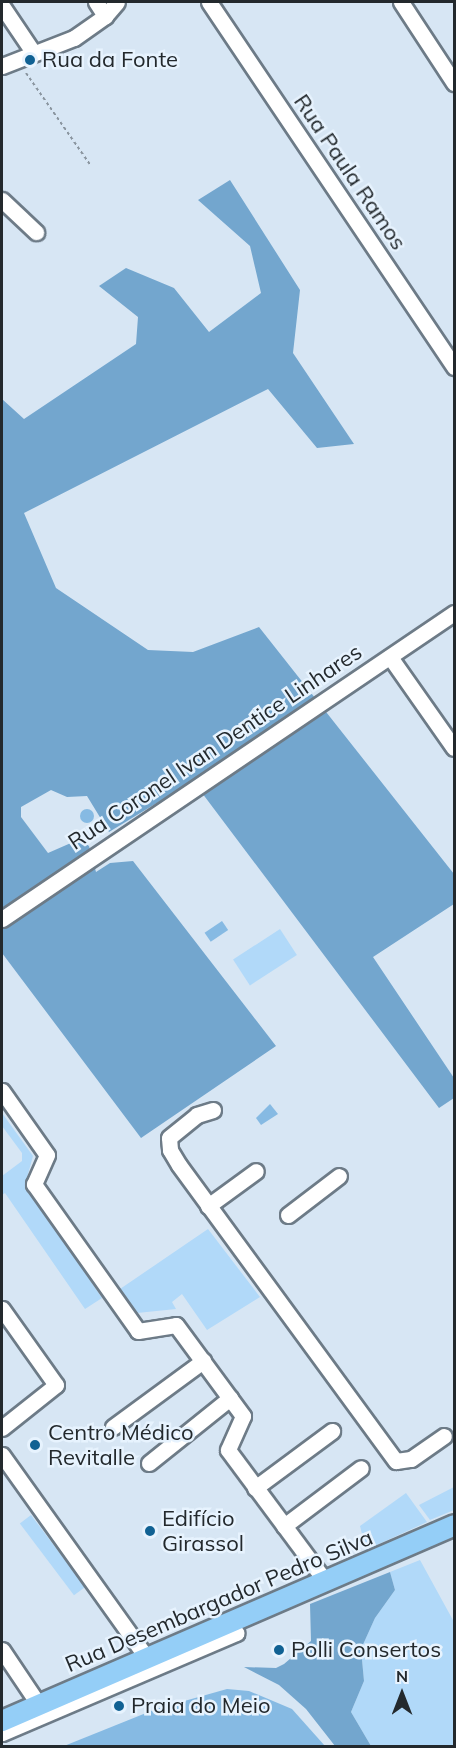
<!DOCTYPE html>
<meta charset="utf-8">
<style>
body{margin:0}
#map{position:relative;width:456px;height:1748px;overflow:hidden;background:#d7e6f4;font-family:Mulish,sans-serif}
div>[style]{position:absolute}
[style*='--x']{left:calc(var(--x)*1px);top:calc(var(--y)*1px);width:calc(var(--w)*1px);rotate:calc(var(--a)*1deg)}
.green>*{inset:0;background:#b1d9f9;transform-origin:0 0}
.forest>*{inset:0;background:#73a6ce}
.water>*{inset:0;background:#86bae3;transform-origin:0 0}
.round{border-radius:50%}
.path>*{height:2px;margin-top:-1px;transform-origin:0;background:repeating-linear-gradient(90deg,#89949e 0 3px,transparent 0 6px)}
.roads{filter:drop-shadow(2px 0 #6d7b87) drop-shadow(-2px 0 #6d7b87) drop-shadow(0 2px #6d7b87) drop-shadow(0 -2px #6d7b87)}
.minor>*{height:15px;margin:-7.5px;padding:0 7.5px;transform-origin:7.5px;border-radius:7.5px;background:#fff}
.major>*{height:20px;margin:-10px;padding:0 10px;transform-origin:10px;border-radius:10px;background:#94cef7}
.dots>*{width:16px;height:16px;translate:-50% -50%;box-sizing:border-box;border:3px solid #e7f3fe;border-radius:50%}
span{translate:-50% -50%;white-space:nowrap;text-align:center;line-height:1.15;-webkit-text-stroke:5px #e7f3fe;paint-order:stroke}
.poi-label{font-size:22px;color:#23292d}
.left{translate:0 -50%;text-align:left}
.street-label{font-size:22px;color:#23292d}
.frame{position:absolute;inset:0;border:3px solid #23292d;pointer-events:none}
.north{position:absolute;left:372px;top:1664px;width:60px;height:60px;-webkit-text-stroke:4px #e7f3fe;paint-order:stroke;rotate:0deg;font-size:16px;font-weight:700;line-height:24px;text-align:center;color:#23292d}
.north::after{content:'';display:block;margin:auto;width:21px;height:27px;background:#23292d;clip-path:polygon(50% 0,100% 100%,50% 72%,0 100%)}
</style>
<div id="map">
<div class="green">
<div style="left:280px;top:929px;width:31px;height:56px;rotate:57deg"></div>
<div style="clip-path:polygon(2px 1113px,33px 1156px,25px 1185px,102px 1298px,85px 1309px,5px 1193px,2px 1195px,2px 1176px,22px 1161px,22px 1153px,2px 1126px)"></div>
<div style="clip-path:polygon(208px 1229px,260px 1297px,207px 1330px,182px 1294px,172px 1302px,176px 1309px,137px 1313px,120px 1289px)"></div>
<div style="clip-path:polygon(454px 1487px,454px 1510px,430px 1520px,419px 1505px)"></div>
<div style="clip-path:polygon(406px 1493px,427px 1522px,366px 1550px,360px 1526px)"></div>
<div style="left:31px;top:1515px;width:90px;height:14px;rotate:53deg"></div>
<div style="clip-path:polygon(420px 1560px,454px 1622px,454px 1746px,371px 1746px,351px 1712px,364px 1681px,361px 1649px,375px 1618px,395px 1590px,390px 1572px)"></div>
</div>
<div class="forest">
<div style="clip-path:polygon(230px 180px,300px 290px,293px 353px,354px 444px,317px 448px,268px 389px,24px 513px,56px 588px,148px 650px,193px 652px,259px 627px,454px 874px,454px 904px,373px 957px,454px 1078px,454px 1098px,439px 1108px,193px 781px,109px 832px,87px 796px,67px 797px,51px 790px,21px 807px,21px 817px,48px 853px,80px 839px,89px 846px,96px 872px,110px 863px,133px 861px,276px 1046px,141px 1138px,2px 953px,2px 399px,24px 419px,136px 344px,138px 317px,99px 286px,126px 268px,174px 288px,209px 332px,261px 293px,250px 246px,198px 200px)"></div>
<div style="clip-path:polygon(390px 1572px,395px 1590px,375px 1618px,361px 1649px,364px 1681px,351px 1712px,371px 1746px,335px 1746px,306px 1709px,279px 1685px,244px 1667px,276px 1668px,284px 1664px,311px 1641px,310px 1604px)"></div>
</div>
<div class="water">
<div class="round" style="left:80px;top:809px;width:14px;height:14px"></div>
<div style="left:222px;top:921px;width:11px;height:21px;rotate:56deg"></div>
<div style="clip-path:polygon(270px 1104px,278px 1114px,261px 1125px,256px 1118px)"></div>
<div style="clip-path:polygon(227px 1689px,249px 1691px,292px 1709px,325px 1746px,64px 1746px,156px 1709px)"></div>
</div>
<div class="path">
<div style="--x:26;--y:73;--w:113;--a:55"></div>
</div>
<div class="roads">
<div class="minor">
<div style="--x:96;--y:2;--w:17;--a:57"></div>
<div style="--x:209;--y:2;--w:440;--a:56.1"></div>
<div style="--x:401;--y:2;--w:97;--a:56.8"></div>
<div style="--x:2;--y:6;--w:55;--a:56"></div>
<div style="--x:2;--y:66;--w:77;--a:-21.3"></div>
<div style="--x:74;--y:38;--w:38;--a:-35"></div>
<div style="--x:105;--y:16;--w:18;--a:-49"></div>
<div style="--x:2;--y:200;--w:47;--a:43.3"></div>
<div style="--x:390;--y:657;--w:111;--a:54.9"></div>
<div style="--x:2;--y:919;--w:546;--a:-34.1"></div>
<div style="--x:2;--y:1091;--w:78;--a:54.9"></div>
<div style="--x:47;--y:1155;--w:32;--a:114"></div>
<div style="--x:34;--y:1184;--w:180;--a:54.7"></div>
<div style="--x:138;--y:1331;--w:38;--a:-9"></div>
<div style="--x:176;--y:1325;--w:113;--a:53.6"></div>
<div style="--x:243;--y:1416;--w:37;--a:114"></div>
<div style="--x:228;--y:1450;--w:164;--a:53.4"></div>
<div style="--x:213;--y:1110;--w:17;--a:163"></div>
<div style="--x:197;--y:1115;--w:36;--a:141"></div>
<div style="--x:169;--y:1138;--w:12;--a:85"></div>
<div style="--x:170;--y:1150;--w:17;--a:59"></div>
<div style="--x:179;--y:1165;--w:367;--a:53.8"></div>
<div style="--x:396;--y:1461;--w:15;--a:-8"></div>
<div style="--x:411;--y:1459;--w:40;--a:-34.9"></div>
<div style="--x:208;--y:1206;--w:59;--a:-36.1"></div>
<div style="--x:288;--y:1215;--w:64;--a:-37.4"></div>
<div style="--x:2;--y:1309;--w:93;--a:54.6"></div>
<div style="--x:56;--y:1385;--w:69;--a:141.5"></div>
<div style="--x:113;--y:1427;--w:112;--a:-36.3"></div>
<div style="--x:2;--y:1455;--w:249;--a:54.5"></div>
<div style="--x:149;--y:1463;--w:104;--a:-38.7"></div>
<div style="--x:255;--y:1488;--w:96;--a:-36.5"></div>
<div style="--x:284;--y:1526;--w:96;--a:-37"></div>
<div style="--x:2;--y:1650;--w:66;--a:56.1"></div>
<div style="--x:2;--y:1733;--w:255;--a:-23.1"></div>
</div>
<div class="major">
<div style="--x:2;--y:1721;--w:493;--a:-23.4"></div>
</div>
</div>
<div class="dots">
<div style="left:30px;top:60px;background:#106193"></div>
<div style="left:35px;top:1445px;background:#106193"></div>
<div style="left:150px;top:1531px;background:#106193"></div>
<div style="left:279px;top:1650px;background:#106193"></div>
<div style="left:119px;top:1706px;background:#106193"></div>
</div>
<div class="poi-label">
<span class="left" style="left:42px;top:60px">Rua da Fonte</span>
<span class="left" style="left:48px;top:1445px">Centro Médico<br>Revitalle</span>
<span class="left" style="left:162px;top:1531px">Edifício<br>Girassol</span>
<span class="left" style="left:291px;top:1650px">Polli Consertos</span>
<span class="left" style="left:131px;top:1706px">Praia do Meio</span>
</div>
<div class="street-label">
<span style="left:350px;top:172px;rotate:56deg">Rua Paula Ramos</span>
<span style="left:215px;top:747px;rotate:-34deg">Rua Coronel Ivan Dentice Linhares</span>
<span style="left:219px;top:1601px;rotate:-23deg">Rua Desembargador Pedro Silva</span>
</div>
<div class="frame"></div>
<div class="north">N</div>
</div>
